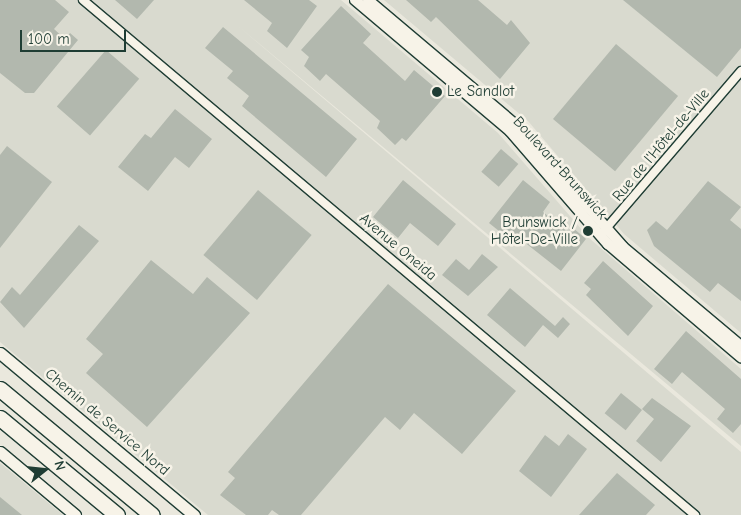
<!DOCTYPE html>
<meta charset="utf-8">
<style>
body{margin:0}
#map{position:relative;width:741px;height:515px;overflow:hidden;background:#eae8dd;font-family:"Comic Neue",sans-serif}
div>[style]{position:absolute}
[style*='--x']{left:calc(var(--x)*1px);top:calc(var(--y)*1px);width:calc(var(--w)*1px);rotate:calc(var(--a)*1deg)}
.built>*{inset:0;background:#d9dacf}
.building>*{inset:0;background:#b2b8ae;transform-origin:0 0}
.roads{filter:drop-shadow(1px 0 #1f3d34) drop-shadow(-1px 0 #1f3d34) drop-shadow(0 1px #1f3d34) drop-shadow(0 -1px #1f3d34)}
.minor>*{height:8px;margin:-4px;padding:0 4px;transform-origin:4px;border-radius:4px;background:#f7f3e8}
.tertiary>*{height:10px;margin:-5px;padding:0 5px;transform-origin:5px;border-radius:5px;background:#f7f3e8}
.secondary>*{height:11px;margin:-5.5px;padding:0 5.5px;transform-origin:5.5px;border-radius:5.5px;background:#f7f3e8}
.motorway>*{height:15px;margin:-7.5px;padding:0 7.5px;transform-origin:7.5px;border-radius:7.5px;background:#f7f3e8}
.dots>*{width:14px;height:14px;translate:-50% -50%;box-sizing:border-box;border:2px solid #f7f3e8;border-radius:50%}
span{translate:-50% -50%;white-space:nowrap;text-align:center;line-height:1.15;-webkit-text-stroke:5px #f7f3e8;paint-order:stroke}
.poi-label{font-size:15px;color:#1f3d34}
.left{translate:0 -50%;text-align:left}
.right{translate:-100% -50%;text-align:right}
.street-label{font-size:15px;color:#1f3d34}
.north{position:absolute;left:20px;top:445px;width:50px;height:50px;-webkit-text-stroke:4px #f7f3e8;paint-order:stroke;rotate:74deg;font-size:14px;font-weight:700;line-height:20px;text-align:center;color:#1f3d34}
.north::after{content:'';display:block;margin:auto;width:18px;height:22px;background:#1f3d34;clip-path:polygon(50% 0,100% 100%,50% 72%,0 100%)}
.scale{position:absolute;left:20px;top:30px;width:106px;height:22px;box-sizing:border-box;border:2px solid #1f3d34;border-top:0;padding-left:6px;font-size:15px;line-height:18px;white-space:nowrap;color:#1f3d34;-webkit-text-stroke:4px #f7f3e8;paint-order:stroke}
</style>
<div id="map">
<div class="built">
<div style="clip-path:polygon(0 0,341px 0,498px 133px,589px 238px,741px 369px,741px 446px,238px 26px,741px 452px,741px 515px,208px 515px,0 342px)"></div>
<div style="clip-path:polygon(384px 0,741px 0,741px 333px,624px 234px,528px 121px)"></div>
<div style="clip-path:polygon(0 463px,10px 471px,63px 515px,0 515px)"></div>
</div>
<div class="building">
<div style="clip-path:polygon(0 0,55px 0,69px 12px,54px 29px,65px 39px,70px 33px,78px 40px,34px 93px,25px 93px,0 73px)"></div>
<div style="clip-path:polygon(115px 0,154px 0,137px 19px)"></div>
<div style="clip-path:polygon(244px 0,309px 0,317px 6px,287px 48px,267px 31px,272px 23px)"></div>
<div style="clip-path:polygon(406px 0,478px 0,507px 25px,511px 20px,530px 43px,500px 79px,436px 17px,431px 22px)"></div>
<div style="clip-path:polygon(623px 0,741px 0,741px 48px,717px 77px)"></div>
<div style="clip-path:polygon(341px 6px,371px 34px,363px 43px,405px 81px,414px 70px,445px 96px,406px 141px,402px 138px,395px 145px,377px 128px,380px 121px,326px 74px,320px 81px,304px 66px,309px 57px,301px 50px)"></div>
<div style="clip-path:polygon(223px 27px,357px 139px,326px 177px,242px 106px,249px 96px,227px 78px,233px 71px,205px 48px)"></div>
<div style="left:616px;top:44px;width:81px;height:98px;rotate:40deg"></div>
<div style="left:106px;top:50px;width:44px;height:75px;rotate:41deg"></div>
<div style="clip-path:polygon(175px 109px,212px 139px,189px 168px,175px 157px,148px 191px,118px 167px,145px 134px,151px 138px)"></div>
<div style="clip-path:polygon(7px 146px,52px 182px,0 248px,0 155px)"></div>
<div style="left:501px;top:149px;width:23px;height:30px;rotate:41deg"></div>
<div style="clip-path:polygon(403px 180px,456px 224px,438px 246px,410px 223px,398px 238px,373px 217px)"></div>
<div style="clip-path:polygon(523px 180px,550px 202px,543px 212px,567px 231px,572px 227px,586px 239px,561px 271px,514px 234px,509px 239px,489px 223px)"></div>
<div style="clip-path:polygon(708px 181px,741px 207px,730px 220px,741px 229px,741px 301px,718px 283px,710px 292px,654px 246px,647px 230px,656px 221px,667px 230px)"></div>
<div style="left:258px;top:190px;width:70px;height:85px;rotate:40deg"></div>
<div style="clip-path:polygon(79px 225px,99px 241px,24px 328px,0 302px,12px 287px,20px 295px)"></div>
<div style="clip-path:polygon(482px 254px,498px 267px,468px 296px,442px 275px,456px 259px,469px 270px)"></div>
<div style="clip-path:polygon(151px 260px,193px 294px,207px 277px,250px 313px,147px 427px,86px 373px,103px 354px,86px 339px)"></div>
<div style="clip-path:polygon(603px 261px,653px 306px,628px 336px,586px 295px,591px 289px,584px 283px)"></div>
<div style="clip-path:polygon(388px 284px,516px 391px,462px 454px,414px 413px,400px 430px,385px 417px,301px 515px,279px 515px,272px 510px,268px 515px,246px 515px,220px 495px,235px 478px,228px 472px)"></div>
<div style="clip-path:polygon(510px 288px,555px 326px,563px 317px,570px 324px,558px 338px,543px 325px,525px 347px,487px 315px)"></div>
<div style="clip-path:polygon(686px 331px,741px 379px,741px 424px,733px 433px,717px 419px,725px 409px,682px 372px,672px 384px,654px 369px)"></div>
<div style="left:621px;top:393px;width:27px;height:26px;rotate:39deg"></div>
<div style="clip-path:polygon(652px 398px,691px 426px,661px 462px,636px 441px,654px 419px,642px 409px)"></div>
<div style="clip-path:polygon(568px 434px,587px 449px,551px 497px,519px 471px,545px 435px,559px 446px)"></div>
<div style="clip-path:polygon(617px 473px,655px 505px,646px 515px,579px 515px)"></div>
<div style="clip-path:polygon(0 497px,22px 515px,0 515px)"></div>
</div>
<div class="roads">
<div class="minor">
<div style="--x:83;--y:0;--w:800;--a:40.08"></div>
<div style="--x:603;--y:232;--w:212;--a:-49.4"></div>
</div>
<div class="tertiary">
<div style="--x:355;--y:0;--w:203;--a:40.2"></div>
<div style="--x:510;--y:131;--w:150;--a:49.1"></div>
<div style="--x:608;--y:244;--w:175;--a:40.4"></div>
<div style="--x:368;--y:0;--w:194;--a:40.2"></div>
<div style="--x:516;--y:125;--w:162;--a:48.7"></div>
<div style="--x:623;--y:247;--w:154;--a:40"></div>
</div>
<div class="secondary">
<div style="--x:0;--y:353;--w:253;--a:39.9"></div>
<div style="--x:0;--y:452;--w:98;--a:40"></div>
</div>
<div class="motorway">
<div style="--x:0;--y:389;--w:197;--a:39.7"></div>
<div style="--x:0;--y:418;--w:152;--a:39.7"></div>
</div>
</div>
<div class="dots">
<div style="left:437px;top:92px;background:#1f3d34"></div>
<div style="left:588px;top:231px;background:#1f3d34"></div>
</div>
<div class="poi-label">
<span class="left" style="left:447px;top:92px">Le Sandlot</span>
<span class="right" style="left:578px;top:231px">Brunswick /<br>Hôtel-De-Ville</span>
</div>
<div class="street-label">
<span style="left:661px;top:145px;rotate:-50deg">Rue de l'Hôtel-de-Ville</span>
<span style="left:560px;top:168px;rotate:48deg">Boulevard Brunswick</span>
<span style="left:398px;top:247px;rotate:40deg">Avenue Oneida</span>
<span style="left:107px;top:422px;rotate:40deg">Chemin de Service Nord</span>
</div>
<div class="north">N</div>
<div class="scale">100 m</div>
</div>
